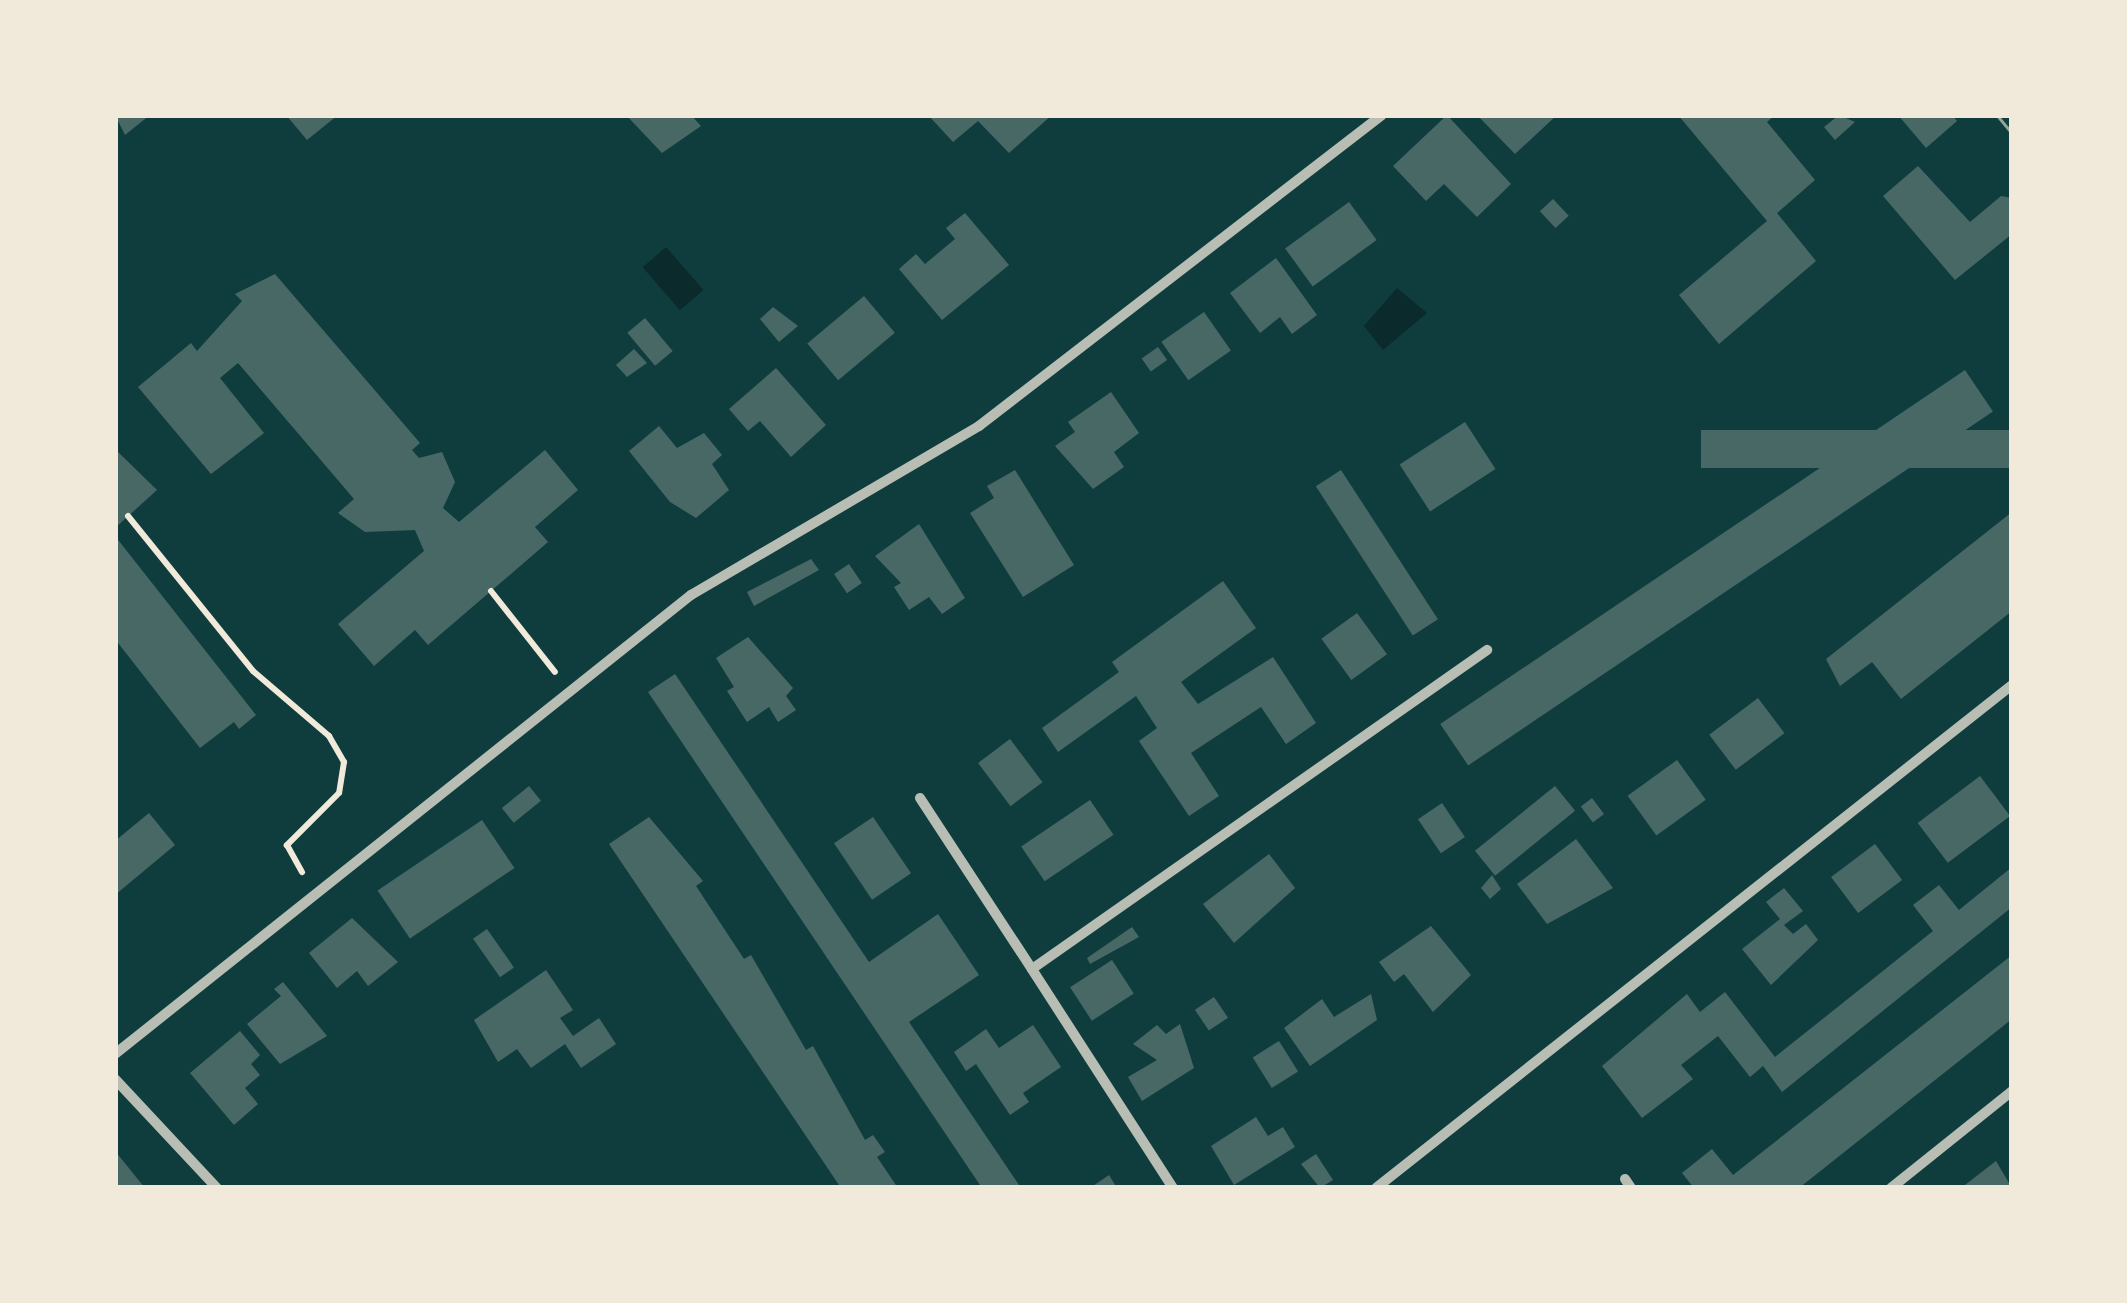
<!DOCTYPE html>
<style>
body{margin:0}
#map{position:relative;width:2127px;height:1303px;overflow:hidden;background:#0f3d3e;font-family:"Open Sans",sans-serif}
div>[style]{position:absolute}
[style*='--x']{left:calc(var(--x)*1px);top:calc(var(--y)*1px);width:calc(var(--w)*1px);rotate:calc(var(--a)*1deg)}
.water>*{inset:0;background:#0a2a2b;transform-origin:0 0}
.building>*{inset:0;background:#486865;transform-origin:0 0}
.path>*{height:6px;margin:-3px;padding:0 3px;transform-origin:3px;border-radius:3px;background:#f1e9da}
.minor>*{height:10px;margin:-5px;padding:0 5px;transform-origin:5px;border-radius:5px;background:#b8beb3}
.tram>*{height:2.5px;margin:-1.25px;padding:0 1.25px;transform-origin:1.25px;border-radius:1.25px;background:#97a49c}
span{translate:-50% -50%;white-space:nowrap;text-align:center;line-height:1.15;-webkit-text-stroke:10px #f1e9da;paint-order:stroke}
.frame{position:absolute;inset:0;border:118px solid #f1e9da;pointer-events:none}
</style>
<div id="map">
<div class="water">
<div style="left:666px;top:247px;width:57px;height:31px;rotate:49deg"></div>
<div style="clip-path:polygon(1397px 288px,1427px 313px,1383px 350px,1364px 326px)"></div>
</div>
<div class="building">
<div style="clip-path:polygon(115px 115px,150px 115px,125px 135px)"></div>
<div style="clip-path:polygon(286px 115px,338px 115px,307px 140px)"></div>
<div style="clip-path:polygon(626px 115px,691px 115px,701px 126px,662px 153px)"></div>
<div style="clip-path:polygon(928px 115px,1052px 115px,1009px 153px,978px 121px,953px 142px)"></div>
<div style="clip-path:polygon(1447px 115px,1511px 184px,1477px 217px,1444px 184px,1426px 201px,1393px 166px)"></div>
<div style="clip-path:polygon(1477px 115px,1557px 115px,1515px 154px)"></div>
<div style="clip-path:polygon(1678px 115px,1775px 115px,1767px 122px,1815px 180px,1777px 213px,1816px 261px,1719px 344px,1679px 295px,1767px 221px)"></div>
<div style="clip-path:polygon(1839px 115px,1855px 122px,1835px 140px,1824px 127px)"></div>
<div style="clip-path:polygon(1898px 115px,1952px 115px,1957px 121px,1926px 148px)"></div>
<div style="clip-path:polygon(1918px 166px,1970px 222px,2001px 196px,2012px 198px,2012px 234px,1955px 280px,1883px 196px)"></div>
<div style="left:1553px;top:199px;width:23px;height:18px;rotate:47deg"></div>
<div style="left:1349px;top:202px;width:47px;height:79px;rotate:54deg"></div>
<div style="clip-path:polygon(965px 213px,1009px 265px,942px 320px,899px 269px,916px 254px,925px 264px,955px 239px,946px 228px)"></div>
<div style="clip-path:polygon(1276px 258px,1317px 315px,1292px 334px,1280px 317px,1260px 333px,1230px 293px)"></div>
<div style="clip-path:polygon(275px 274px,420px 443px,412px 450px,419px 458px,442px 452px,455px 482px,443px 508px,459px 522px,545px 450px,578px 490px,535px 527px,548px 542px,491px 591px,428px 645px,415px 630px,374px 666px,338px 624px,424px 551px,415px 530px,365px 532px,338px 513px,354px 499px,238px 363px,220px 378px,264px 433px,211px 474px,138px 387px,191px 343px,197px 351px,242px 301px,235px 294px)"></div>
<div style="left:864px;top:296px;width:48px;height:74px;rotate:50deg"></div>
<div style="clip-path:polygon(773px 307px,798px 326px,779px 342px,760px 319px)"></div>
<div style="left:1204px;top:312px;width:47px;height:52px;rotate:55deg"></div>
<div style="left:645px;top:318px;width:43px;height:23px;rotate:50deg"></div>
<div style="left:1158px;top:347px;width:16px;height:20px;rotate:55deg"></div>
<div style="clip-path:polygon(634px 349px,647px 363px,627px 377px,616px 365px)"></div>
<div style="clip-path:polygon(776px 368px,826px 425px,791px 457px,760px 421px,748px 431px,729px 409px)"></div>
<div style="left:1965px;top:370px;width:50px;height:633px;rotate:56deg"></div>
<div style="clip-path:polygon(1111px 392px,1139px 433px,1114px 452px,1124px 467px,1093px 489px,1055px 446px,1075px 432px,1068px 422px)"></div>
<div style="left:1465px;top:422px;width:56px;height:78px;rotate:57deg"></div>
<div style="clip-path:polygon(659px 426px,677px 448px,704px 433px,722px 455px,712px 464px,729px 490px,696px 518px,670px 502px,629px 451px)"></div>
<div style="left:2012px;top:430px;width:38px;height:311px;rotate:90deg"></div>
<div style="clip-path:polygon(115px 449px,157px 490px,115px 528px)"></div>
<div style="clip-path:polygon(1015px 470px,1074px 565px,1023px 597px,970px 513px,994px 498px,987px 486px)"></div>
<div style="left:1341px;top:470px;width:178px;height:30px;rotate:57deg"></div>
<div style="clip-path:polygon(2012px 512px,2012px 611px,1901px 699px,1872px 662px,1840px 686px,1826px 659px)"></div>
<div style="clip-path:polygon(919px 524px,965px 598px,942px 614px,929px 597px,909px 610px,894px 587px,901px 583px,875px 556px)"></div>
<div style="clip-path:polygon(115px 536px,256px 715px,239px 729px,234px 722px,200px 748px,115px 639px)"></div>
<div style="clip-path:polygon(811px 559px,819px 570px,754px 606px,747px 592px)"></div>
<div style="left:849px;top:564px;width:23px;height:18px;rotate:56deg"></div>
<div style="clip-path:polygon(1223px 581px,1256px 628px,1181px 682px,1198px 704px,1273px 657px,1316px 723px,1286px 744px,1261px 707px,1191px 753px,1219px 796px,1189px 816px,1139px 741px,1157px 728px,1136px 696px,1058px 752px,1042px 728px,1119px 672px,1112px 662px)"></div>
<div style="left:1357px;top:613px;width:51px;height:44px;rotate:54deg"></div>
<div style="clip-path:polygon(748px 637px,793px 688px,786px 696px,796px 710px,778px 722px,769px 707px,747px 722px,727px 691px,734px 687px,716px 658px)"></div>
<div style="clip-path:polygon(675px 674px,869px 962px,938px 914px,979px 975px,909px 1022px,1021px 1188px,982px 1188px,648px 692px)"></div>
<div style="left:1758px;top:698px;width:44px;height:61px;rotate:53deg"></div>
<div style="left:1010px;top:739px;width:54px;height:40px;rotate:53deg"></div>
<div style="left:1677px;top:760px;width:49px;height:61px;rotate:54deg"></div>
<div style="left:1980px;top:776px;width:50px;height:78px;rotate:53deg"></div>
<div style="left:529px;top:786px;width:19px;height:35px;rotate:51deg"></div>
<div style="left:1555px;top:786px;width:32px;height:103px;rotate:51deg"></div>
<div style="left:1592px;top:798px;width:20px;height:14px;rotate:53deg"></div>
<div style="left:1090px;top:800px;width:42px;height:83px;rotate:56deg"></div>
<div style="left:1442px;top:803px;width:41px;height:29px;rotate:56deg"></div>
<div style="clip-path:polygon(149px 813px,175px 845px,115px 895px,115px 841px)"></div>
<div style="clip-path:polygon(649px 817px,703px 881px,696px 886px,744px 959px,751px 955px,806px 1050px,813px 1046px,865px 1140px,873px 1135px,885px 1152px,877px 1157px,898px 1188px,841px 1188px,609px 844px)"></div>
<div style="left:873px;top:817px;width:68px;height:47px;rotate:56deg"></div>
<div style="left:482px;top:820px;width:58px;height:126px;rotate:56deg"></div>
<div style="clip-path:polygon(1576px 839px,1613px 888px,1547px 924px,1517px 884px)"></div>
<div style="left:1875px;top:844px;width:45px;height:55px;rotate:53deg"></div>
<div style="clip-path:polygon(1269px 854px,1295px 888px,1234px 943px,1203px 904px)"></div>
<div style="clip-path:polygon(2012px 867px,2012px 907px,1782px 1092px,1763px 1066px,1750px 1077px,1718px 1036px,1681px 1065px,1693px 1079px,1642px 1118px,1602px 1066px,1687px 994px,1700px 1012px,1725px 992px,1775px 1057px,1933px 931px,1913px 905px,1939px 885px,1959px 910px)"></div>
<div style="clip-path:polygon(1492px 875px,1501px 889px,1490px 899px,1481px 888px)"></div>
<div style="clip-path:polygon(1784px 888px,1803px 911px,1784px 925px,1793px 934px,1806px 924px,1818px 940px,1771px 985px,1742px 949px,1780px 919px,1766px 902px)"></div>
<div style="clip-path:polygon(352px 918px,398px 962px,368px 986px,357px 971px,337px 988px,309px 953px)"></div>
<div style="clip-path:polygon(1431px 926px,1471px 975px,1433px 1012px,1404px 974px,1394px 982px,1379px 962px)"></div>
<div style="clip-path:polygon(1132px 927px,1139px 937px,1090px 964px,1087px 958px)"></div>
<div style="left:487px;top:929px;width:47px;height:17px;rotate:55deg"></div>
<div style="clip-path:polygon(2012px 955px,2012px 1019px,1799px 1188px,1694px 1188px,1682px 1173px,1712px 1149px,1733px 1175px)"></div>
<div style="left:1112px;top:960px;width:40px;height:50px;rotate:57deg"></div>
<div style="clip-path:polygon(546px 970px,573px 1010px,560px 1018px,573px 1036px,599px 1018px,616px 1044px,581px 1068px,565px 1044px,531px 1068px,517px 1049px,498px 1062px,474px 1020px)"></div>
<div style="clip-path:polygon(283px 982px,327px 1036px,280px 1064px,247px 1024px,281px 996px,274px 989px)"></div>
<div style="clip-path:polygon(1371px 994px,1377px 1020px,1310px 1066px,1284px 1028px,1322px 999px,1334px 1017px)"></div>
<div style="left:1214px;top:997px;width:25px;height:23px;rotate:56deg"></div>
<div style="clip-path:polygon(1180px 1024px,1194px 1068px,1142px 1101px,1128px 1077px,1157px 1060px,1133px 1044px,1157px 1025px,1166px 1034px)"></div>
<div style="clip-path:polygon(1033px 1025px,1061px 1067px,1023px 1093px,1029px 1102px,1010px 1115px,976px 1064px,966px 1071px,954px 1052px,986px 1029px,999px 1048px)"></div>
<div style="clip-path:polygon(240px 1031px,260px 1055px,251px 1064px,260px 1075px,245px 1088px,258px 1104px,234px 1125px,190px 1073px)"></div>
<div style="left:1279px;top:1041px;width:36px;height:31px;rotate:58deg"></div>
<div style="clip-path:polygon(1256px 1117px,1268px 1136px,1283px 1127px,1295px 1147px,1234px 1185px,1211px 1146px)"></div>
<div style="clip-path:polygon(115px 1151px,145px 1188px,115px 1188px)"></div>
<div style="clip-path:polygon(1316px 1154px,1333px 1180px,1320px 1188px,1301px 1164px)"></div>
<div style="clip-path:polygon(1996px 1161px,2012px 1188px,1961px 1188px)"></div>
<div style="clip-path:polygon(1109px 1175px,1117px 1188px,1090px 1188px)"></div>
</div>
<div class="path">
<div style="--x:128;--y:516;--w:199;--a:51.1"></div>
<div style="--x:253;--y:671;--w:100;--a:40.5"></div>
<div style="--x:329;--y:736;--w:30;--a:60"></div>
<div style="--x:344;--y:762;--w:31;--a:99"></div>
<div style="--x:339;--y:793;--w:74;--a:135"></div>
<div style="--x:287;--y:845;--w:31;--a:61"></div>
<div style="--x:491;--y:591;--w:103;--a:51.7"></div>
</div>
<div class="minor">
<div style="--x:920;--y:798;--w:204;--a:56.8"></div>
<div style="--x:115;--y:1054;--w:737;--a:-38.55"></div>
<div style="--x:691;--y:595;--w:334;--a:-30.4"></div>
<div style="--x:979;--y:426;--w:509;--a:-37.66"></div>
<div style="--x:115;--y:1079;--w:149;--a:46.9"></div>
<div style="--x:1625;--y:1179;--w:11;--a:56"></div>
<div style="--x:1173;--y:1188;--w:260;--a:-122.8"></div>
<div style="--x:1032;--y:969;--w:556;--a:-35.03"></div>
<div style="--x:1376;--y:1188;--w:811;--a:-38.34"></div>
<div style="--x:1891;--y:1188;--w:155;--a:-38.7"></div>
</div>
<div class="tram">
<div style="--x:1997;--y:115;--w:23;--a:50"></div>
</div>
<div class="frame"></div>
</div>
